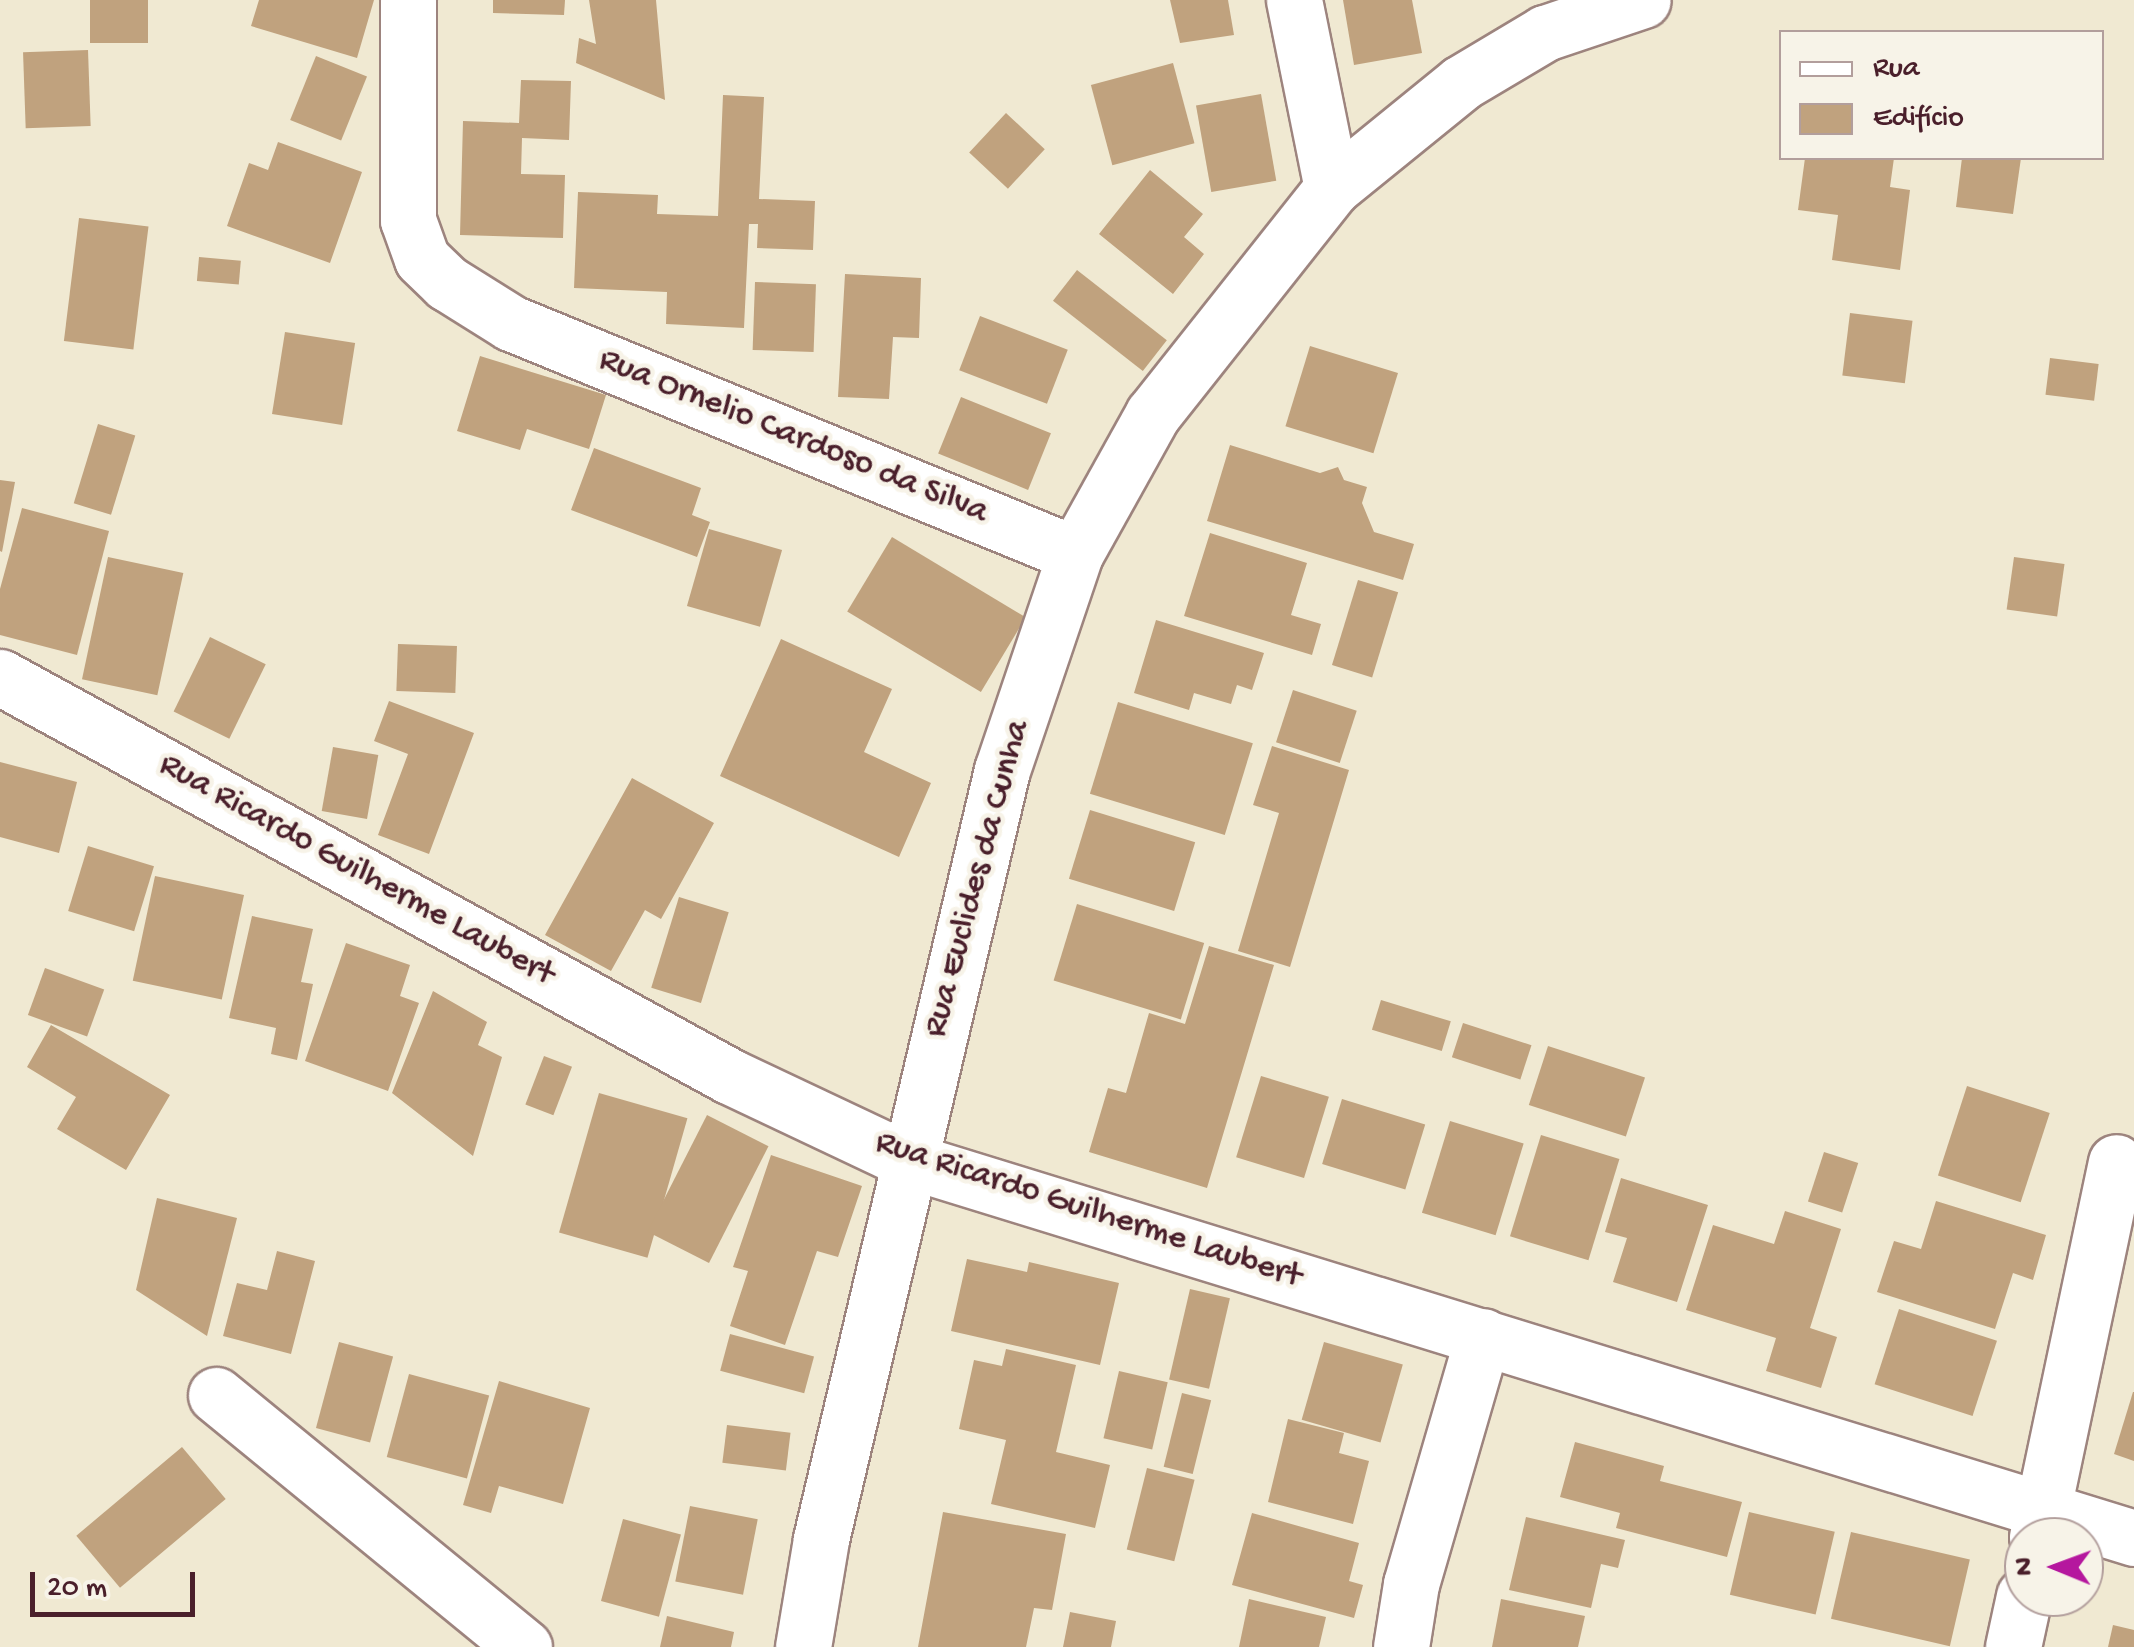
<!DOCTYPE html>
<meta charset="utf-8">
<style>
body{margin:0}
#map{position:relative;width:2134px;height:1647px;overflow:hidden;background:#f0e9d2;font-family:"Gochi Hand",sans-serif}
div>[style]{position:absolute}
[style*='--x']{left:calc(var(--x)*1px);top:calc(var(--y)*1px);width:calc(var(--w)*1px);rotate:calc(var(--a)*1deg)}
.building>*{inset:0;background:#c0a27e;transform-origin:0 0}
.roads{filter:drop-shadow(2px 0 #9d847e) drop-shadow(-2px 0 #9d847e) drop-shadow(0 2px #9d847e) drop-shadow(0 -2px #9d847e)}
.minor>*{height:55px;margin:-27.5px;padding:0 27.5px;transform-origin:27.5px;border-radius:27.5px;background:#fff}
span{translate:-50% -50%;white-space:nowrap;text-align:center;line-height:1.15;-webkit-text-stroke:9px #f7f3e8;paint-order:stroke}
.street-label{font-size:35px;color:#4a1f2b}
.legend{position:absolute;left:1779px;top:30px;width:325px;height:130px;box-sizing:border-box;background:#f7f3e8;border:2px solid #b29e9c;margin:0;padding:12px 18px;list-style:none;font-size:30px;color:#4a1f2b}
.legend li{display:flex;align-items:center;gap:20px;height:50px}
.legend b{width:50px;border:2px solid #b29e9c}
.north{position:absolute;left:2004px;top:1517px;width:100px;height:100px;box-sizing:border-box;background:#f7f3e8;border:2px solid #b29e9c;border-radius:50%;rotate:271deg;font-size:28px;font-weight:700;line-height:40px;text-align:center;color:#4a1f2b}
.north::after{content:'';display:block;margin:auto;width:35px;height:45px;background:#b5179e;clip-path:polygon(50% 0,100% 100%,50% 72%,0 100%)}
.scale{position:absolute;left:30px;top:1572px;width:165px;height:45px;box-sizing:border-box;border:5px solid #4a1f2b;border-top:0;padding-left:12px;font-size:30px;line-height:35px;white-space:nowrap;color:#4a1f2b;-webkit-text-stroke:8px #f7f3e8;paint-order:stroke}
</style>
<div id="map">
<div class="building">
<div style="left:90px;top:0;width:58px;height:43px"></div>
<div style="clip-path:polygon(259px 0,374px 0,357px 58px,251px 26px)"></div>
<div style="clip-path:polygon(493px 0,565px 0,564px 15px,493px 13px)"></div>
<div style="clip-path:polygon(589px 0,656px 0,665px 100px,576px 63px,579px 38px,596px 44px)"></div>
<div style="clip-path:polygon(1170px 0,1228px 0,1234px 35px,1180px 43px)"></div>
<div style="clip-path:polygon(1343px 0,1412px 0,1422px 53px,1354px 65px)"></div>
<div style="left:88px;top:50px;width:76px;height:65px;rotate:88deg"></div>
<div style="left:316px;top:56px;width:55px;height:69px;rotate:22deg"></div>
<div style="left:1173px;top:63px;width:83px;height:85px;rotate:75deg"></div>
<div style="clip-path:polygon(521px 80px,571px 81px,569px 140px,522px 138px,521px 174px,565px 175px,563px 238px,460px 235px,463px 121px,519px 123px)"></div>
<div style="left:1261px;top:94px;width:88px;height:66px;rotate:80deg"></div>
<div style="clip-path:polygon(723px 95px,764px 97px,759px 199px,815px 201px,813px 250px,757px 248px,758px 224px,749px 224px,744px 328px,666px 324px,667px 292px,574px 288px,578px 192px,658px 195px,657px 214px,718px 216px)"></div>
<div style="left:1006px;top:113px;width:53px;height:54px;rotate:43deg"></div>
<div style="clip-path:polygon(278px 142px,362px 172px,330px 263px,227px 226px,249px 163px,268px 170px)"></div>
<div style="clip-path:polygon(1805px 158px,1894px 158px,1890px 187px,1910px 190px,1900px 270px,1832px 260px,1838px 215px,1798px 210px)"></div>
<div style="clip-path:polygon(1962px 158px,2021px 158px,2013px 214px,1956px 207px)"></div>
<div style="clip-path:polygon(1150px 170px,1203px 214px,1184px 237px,1204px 254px,1173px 294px,1099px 234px)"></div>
<div style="left:79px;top:218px;width:70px;height:124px;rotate:7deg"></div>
<div style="left:199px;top:257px;width:42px;height:24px;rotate:5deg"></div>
<div style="left:1077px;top:270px;width:114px;height:39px;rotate:38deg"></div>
<div style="clip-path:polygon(845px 274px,921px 278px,919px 338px,893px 337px,889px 399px,838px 397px)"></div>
<div style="left:755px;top:282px;width:61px;height:68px;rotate:2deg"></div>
<div style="left:1850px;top:313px;width:63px;height:63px;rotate:7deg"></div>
<div style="left:980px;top:316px;width:94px;height:58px;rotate:21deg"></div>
<div style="left:285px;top:332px;width:71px;height:83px;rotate:9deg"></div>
<div style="left:1310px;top:346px;width:92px;height:84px;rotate:17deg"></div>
<div style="clip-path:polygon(480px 356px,606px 395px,589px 449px,527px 429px,520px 450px,457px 431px)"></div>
<div style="left:2050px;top:358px;width:49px;height:37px;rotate:7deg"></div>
<div style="left:961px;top:397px;width:97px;height:61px;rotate:22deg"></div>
<div style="left:98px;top:424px;width:39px;height:83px;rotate:17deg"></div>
<div style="clip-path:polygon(1230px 445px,1320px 473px,1338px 467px,1344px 480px,1367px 487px,1362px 503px,1374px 532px,1414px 544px,1403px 580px,1207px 521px)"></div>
<div style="clip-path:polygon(594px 448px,701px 488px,692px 515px,710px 522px,697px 557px,571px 510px)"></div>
<div style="clip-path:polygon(0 480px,15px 482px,2px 552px,0 551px)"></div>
<div style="clip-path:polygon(22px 508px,109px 531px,77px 655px,0 635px,0 589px)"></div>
<div style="left:709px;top:529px;width:76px;height:80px;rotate:16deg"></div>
<div style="clip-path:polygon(1210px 533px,1307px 563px,1291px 615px,1321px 624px,1312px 655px,1184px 616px)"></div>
<div style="left:892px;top:537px;width:156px;height:87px;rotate:31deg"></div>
<div style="left:108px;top:557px;width:77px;height:125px;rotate:12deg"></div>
<div style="left:2014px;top:557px;width:51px;height:53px;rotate:8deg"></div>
<div style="left:1358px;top:580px;width:42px;height:89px;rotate:17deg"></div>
<div style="clip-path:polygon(1156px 620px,1264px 653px,1252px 690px,1237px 685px,1231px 704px,1194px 693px,1189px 710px,1134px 693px)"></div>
<div style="left:210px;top:637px;width:62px;height:83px;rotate:26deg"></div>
<div style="clip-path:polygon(781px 639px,892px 689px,864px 752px,931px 783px,899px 857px,720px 776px)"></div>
<div style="left:398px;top:644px;width:59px;height:47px;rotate:2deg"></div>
<div style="left:1293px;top:690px;width:67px;height:55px;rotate:18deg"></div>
<div style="clip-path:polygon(389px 701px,474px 733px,429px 854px,378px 835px,408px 754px,374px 741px)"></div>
<div style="left:1118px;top:702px;width:141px;height:96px;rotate:17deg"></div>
<div style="clip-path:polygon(1272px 746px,1349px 770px,1290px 967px,1238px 951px,1279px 813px,1253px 805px)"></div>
<div style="left:333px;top:747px;width:46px;height:65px;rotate:10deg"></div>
<div style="clip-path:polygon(0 762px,77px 782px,59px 853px,0 837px)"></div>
<div style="clip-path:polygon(632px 778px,714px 823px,661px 919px,645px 910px,611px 971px,545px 935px)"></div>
<div style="left:1090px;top:810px;width:110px;height:72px;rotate:17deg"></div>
<div style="left:88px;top:846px;width:69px;height:68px;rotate:17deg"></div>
<div style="left:155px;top:876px;width:91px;height:107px;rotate:12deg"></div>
<div style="left:679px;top:897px;width:52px;height:95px;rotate:17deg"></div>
<div style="left:1077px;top:904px;width:133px;height:80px;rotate:17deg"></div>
<div style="clip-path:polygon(252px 916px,313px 929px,301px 982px,313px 984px,297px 1060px,271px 1054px,276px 1028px,229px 1018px)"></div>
<div style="clip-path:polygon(346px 943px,410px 965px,400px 996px,419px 1003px,388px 1091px,305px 1061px)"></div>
<div style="clip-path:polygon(1209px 946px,1274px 965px,1207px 1188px,1089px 1152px,1108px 1088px,1126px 1093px,1149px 1013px,1185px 1024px)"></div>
<div style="left:45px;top:968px;width:63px;height:50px;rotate:20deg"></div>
<div style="clip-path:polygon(433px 991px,487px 1022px,478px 1045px,502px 1057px,473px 1156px,392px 1093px)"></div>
<div style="left:1381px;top:1000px;width:73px;height:31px;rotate:17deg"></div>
<div style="left:1463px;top:1023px;width:72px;height:36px;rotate:18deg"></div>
<div style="clip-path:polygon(51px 1025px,170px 1095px,126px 1170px,57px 1129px,76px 1097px,27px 1067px)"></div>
<div style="left:1548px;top:1046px;width:102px;height:62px;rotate:18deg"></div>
<div style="left:544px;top:1056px;width:30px;height:52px;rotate:21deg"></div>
<div style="left:1261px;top:1076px;width:71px;height:85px;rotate:17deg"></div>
<div style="left:1967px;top:1086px;width:87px;height:94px;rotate:18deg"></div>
<div style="left:599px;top:1093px;width:92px;height:145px;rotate:16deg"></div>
<div style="left:1342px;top:1099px;width:87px;height:68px;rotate:17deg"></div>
<div style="left:707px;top:1115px;width:69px;height:131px;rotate:27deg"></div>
<div style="left:1450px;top:1121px;width:77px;height:96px;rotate:17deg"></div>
<div style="left:1541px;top:1135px;width:82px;height:106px;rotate:17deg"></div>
<div style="left:1824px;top:1152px;width:36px;height:52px;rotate:18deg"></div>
<div style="clip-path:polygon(771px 1155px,862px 1186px,838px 1257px,817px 1251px,785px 1345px,730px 1326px,748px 1271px,733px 1267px)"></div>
<div style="clip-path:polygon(1621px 1178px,1708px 1205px,1677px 1302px,1613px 1282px,1627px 1238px,1605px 1232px)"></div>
<div style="clip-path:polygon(157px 1198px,237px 1218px,207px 1336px,136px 1290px)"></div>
<div style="clip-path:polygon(1936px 1201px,2046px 1235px,2033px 1280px,2013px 1273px,1995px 1329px,1877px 1292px,1894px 1241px,1921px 1249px)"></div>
<div style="clip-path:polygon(1785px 1211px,1841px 1229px,1810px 1328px,1837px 1337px,1821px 1388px,1766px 1371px,1776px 1338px,1686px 1310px,1713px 1225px,1774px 1244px)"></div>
<div style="clip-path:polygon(277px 1251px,315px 1261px,291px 1354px,223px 1336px,237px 1283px,267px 1290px)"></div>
<div style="clip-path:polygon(967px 1259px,1027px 1272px,1029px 1262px,1119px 1283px,1100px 1365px,951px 1331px)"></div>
<div style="left:1190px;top:1289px;width:41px;height:93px;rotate:13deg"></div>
<div style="left:1899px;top:1309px;width:103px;height:79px;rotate:18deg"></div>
<div style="left:730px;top:1334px;width:87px;height:38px;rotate:15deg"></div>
<div style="left:339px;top:1342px;width:56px;height:89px;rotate:15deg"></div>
<div style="left:1324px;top:1342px;width:82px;height:81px;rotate:16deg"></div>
<div style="clip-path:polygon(1006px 1349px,1076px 1365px,1056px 1452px,1110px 1465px,1095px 1528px,991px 1504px,1006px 1440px,959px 1429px,974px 1360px,1002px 1366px)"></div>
<div style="left:1119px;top:1371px;width:50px;height:69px;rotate:13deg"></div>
<div style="left:409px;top:1374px;width:83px;height:86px;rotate:15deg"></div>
<div style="clip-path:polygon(499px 1381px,590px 1408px,563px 1504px,499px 1486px,491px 1513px,463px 1505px)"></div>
<div style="clip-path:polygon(2133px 1392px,2134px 1392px,2134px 1461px,2114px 1454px)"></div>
<div style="left:1182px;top:1393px;width:30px;height:76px;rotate:14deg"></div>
<div style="clip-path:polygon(1288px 1419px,1344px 1433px,1339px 1453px,1369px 1461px,1353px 1524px,1268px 1502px)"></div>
<div style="left:727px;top:1425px;width:64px;height:38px;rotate:7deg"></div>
<div style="clip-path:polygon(1575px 1442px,1664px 1466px,1660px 1481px,1742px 1502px,1727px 1557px,1616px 1528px,1620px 1513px,1560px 1497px)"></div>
<div style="left:182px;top:1447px;width:68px;height:138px;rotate:50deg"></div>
<div style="left:1147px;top:1468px;width:49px;height:84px;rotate:14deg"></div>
<div style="left:690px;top:1506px;width:69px;height:77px;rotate:11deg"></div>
<div style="clip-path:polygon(943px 1512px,1066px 1534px,1052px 1610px,1034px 1608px,1026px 1647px,918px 1647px)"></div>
<div style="left:1749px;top:1512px;width:88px;height:85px;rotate:13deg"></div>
<div style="clip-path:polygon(1252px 1513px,1359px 1543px,1349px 1581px,1363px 1585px,1354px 1618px,1232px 1585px)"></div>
<div style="clip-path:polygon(1526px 1517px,1625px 1540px,1618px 1568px,1601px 1564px,1591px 1608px,1509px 1590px)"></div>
<div style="left:623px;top:1519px;width:60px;height:85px;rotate:15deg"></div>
<div style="left:1851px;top:1532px;width:122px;height:89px;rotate:13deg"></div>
<div style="clip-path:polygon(1249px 1599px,1326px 1617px,1319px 1647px,1239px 1647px)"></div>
<div style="clip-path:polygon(1501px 1599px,1585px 1616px,1578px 1647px,1492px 1647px)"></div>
<div style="clip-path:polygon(1070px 1612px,1116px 1621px,1111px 1647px,1063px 1647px)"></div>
<div style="clip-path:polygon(667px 1616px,734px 1632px,731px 1647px,660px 1647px)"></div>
<div style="clip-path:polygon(2113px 1625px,2134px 1630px,2134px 1647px,2108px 1647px)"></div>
</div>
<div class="roads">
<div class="minor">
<div style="--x:408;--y:0;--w:220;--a:90"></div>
<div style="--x:408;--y:220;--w:41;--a:70.3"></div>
<div style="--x:422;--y:259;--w:35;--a:44"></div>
<div style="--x:447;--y:283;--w:75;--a:32"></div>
<div style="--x:511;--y:323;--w:609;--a:22.27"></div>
<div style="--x:1294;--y:0;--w:192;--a:78.6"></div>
<div style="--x:0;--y:677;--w:831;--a:28.69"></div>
<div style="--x:729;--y:1076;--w:197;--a:25.3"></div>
<div style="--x:907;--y:1160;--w:1284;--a:17.12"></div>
<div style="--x:216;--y:1395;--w:398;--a:39.3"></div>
<div style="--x:2037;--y:1537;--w:383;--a:-78.1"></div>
<div style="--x:803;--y:1647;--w:109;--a:-80.5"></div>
<div style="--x:821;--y:1539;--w:790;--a:-76.76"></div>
<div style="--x:1002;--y:770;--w:228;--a:-71.3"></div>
<div style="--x:1075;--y:554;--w:160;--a:-60.9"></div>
<div style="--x:1153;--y:414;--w:288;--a:-51.6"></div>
<div style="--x:1332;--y:188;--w:166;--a:-39.1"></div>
<div style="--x:1461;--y:83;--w:98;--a:-30.8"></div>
<div style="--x:1545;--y:33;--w:103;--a:-18.6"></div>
<div style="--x:1401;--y:1647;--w:64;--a:-81"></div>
<div style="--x:1411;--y:1584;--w:258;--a:-73.8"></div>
<div style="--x:2013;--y:1647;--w:52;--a:-77.8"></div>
</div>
</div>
<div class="street-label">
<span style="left:793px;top:437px;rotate:22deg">Rua Ornelio Cardoso da Silva</span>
<span style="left:356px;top:871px;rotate:29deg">Rua Ricardo Guilherme Laubert</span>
<span style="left:978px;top:879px;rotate:-75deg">Rua Euclides da Cunha</span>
<span style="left:1088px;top:1211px;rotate:18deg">Rua Ricardo Guilherme Laubert</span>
</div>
<ul class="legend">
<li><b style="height:12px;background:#fff"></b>Rua</li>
<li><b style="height:28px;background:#c0a27e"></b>Edifício</li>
</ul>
<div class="north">N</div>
<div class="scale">20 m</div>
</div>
